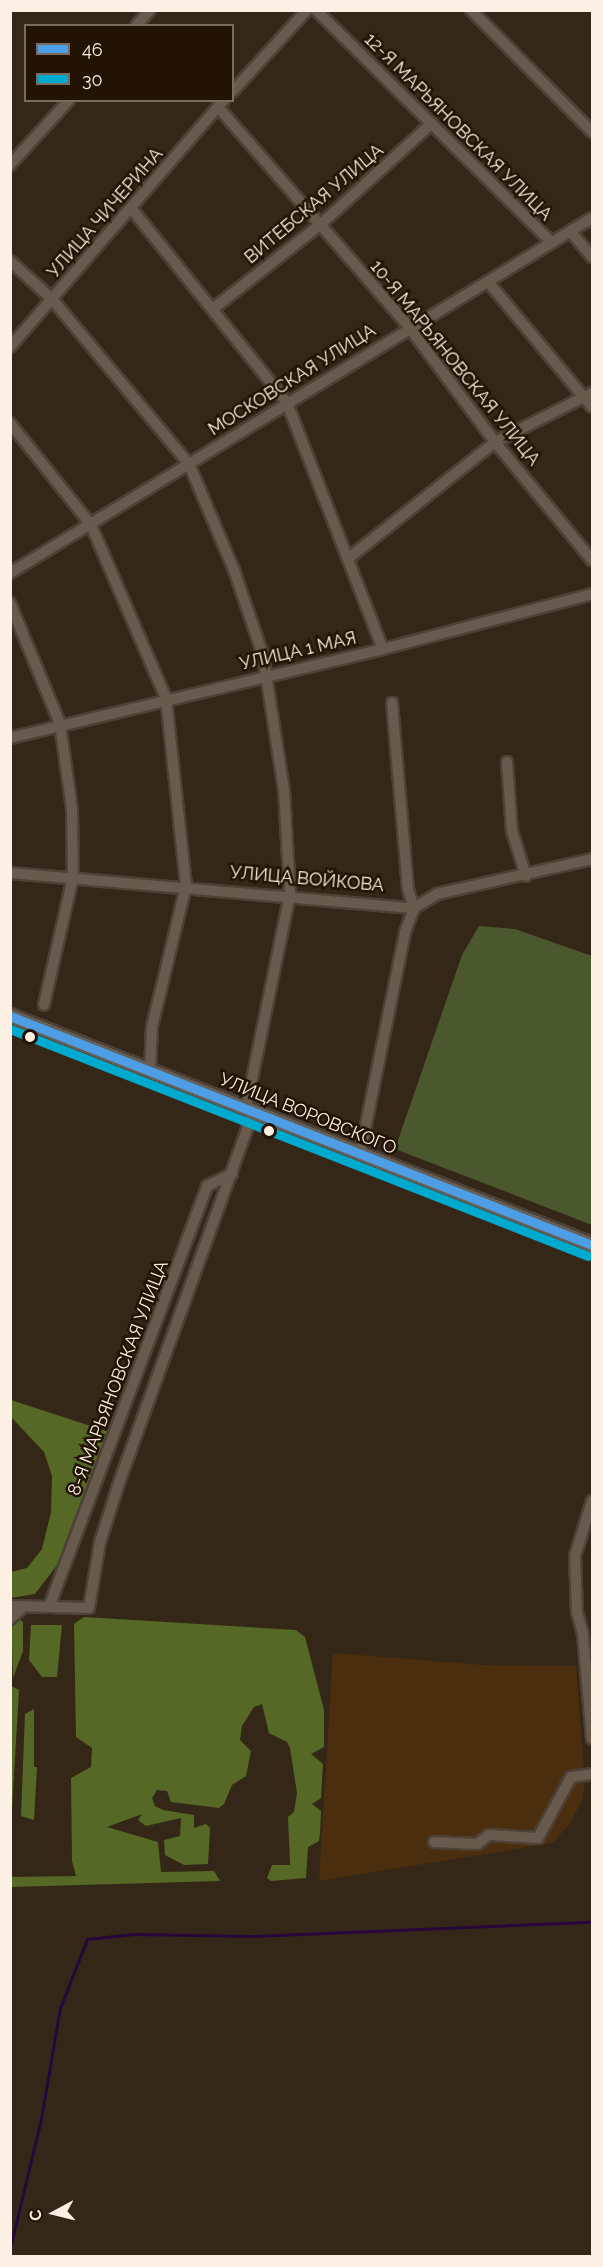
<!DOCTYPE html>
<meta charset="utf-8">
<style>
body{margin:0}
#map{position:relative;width:603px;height:2267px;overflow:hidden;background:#352717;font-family:Raleway,sans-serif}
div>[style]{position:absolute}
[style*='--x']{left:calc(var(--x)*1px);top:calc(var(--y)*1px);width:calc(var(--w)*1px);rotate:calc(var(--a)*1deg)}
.built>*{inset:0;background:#4b2e0d}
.green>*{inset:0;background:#4b582e}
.forest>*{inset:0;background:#556825}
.stream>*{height:3px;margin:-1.5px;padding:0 1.5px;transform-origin:1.5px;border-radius:1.5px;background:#27063b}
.roads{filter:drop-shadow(2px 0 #4d4137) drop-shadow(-2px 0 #4d4137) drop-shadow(0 2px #4d4137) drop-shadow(0 -2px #4d4137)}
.minor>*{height:10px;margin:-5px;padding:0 5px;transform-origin:5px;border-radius:5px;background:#685a4c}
.major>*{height:14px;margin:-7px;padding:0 7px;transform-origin:7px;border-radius:7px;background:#655f58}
.bus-1>*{height:9px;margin:-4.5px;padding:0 4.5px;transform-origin:4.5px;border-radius:4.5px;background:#4d9ee5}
.bus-2>*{height:9px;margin:-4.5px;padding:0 4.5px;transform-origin:4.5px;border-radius:4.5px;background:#00a9ce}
.dots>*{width:16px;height:16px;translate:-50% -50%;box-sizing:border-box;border:3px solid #221304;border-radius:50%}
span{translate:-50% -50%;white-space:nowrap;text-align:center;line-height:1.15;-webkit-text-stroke:5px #221304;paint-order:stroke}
.street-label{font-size:18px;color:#fcefe3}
.frame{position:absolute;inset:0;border:12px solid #fcefe3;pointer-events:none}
.legend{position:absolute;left:24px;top:24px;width:210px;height:78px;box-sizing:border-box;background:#221304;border:2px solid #796b5d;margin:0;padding:8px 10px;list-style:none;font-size:18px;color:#fcefe3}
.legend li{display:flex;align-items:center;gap:12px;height:30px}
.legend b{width:30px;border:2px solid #796b5d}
.north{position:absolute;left:24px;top:2183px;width:60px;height:60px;-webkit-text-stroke:4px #221304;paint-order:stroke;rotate:263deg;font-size:16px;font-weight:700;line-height:24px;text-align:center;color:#fcefe3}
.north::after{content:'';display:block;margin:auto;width:21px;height:27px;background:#fcefe3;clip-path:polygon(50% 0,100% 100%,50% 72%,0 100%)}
</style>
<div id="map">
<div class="built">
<div style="clip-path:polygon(333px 1653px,484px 1665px,576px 1666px,585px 1784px,582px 1800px,571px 1822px,553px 1843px,319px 1881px)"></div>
</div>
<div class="green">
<div style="clip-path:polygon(479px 926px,515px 929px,592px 956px,592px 1225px,395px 1149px,462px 955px)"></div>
</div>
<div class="forest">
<div style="clip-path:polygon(11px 1400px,109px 1432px,64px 1556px,35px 1594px,11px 1598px,10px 1572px,27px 1568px,42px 1549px,51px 1512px,52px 1476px,44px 1452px,11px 1417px)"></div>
<div style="clip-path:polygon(11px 1614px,23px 1622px,23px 1651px,13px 1678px)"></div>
<div style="clip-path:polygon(84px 1617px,296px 1630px,305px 1637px,324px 1710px,324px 1747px,311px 1754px,323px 1764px,321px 1798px,312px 1804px,321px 1811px,320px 1833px,319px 1841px,308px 1847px,306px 1878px,271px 1881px,267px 1878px,272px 1865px,290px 1865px,288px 1817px,294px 1812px,297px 1793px,290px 1748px,287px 1742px,269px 1733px,262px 1704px,254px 1707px,242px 1726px,240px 1740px,251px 1751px,246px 1776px,232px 1785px,224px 1804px,219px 1808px,171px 1802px,167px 1791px,157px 1790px,152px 1798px,155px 1806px,163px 1810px,194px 1815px,194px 1828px,206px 1824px,210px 1828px,208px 1864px,184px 1865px,165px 1855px,164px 1840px,180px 1836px,181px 1818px,146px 1826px,138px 1820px,142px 1814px,107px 1827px,158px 1842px,161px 1872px,214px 1871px,220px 1881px,11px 1887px,11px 1877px,76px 1876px,72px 1861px,71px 1778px,91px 1767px,92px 1748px,76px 1737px,74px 1624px)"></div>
<div style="clip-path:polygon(31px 1625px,62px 1625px,57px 1677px,42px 1677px,29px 1660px)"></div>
<div style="clip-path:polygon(11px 1686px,19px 1690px,11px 1826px)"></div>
<div style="clip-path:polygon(34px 1709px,34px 1767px,37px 1767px,34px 1820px,21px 1816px,25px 1714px)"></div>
</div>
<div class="stream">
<div style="--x:10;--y:2248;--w:133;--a:-76.5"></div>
<div style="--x:41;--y:2119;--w:113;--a:-80.3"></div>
<div style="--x:60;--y:2008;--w:74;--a:-68.6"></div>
<div style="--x:87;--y:1939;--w:47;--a:-6.1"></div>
<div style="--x:134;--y:1934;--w:117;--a:1"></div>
<div style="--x:251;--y:1936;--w:341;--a:-2.4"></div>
</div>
<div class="roads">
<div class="minor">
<div style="--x:316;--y:10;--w:329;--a:44.6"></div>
<div style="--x:471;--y:10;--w:172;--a:45.2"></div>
<div style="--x:136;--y:26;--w:21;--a:-49"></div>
<div style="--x:232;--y:92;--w:111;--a:-47.6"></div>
<div style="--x:218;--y:107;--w:291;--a:49"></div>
<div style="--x:409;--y:327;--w:144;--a:53.2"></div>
<div style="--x:495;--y:442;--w:153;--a:50.6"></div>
<div style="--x:10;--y:165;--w:88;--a:-47.8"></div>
<div style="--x:131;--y:208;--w:250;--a:51.3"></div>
<div style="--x:287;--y:403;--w:264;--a:68.7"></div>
<div style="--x:571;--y:232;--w:33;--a:50"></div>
<div style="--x:10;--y:261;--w:57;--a:42.1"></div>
<div style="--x:52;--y:299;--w:214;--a:50.3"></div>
<div style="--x:189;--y:464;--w:115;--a:67"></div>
<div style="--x:234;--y:570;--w:90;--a:71.2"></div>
<div style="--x:263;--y:655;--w:137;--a:81.2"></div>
<div style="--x:284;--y:790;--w:104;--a:86.7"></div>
<div style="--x:290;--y:894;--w:219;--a:101.6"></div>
<div style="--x:489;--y:283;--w:161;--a:50.3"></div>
<div style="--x:214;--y:308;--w:135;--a:-38.1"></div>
<div style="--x:320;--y:225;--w:151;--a:-42.3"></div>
<div style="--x:10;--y:347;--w:327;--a:-49.1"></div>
<div style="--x:10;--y:423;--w:130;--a:51.5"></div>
<div style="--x:91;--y:525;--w:189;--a:66.6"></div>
<div style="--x:166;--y:698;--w:189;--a:83.9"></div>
<div style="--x:186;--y:886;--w:145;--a:103.6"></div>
<div style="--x:152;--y:1027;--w:44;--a:92.6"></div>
<div style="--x:350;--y:557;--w:185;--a:-38.4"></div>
<div style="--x:495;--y:442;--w:109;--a:-26.8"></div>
<div style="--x:10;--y:573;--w:682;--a:-31.38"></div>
<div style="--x:10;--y:603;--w:131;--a:67.5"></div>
<div style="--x:60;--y:724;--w:86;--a:82"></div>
<div style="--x:72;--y:809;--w:68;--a:89.2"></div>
<div style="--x:73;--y:877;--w:131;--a:102.8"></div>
<div style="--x:10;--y:738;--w:383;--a:-13.4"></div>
<div style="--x:383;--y:649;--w:216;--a:-14.7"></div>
<div style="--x:507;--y:762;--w:69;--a:85.9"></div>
<div style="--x:512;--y:831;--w:47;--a:72.7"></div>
<div style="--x:10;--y:873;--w:406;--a:5"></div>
<div style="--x:414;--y:908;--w:27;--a:-31"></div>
<div style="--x:437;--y:894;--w:159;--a:-12.7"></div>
<div style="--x:360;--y:1154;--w:227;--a:-78.5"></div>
<div style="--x:405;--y:932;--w:26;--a:-69"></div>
<div style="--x:414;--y:908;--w:20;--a:-108"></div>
<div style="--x:408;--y:889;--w:187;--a:-94.9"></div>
<div style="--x:592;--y:1501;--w:58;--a:107.2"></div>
<div style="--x:575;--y:1556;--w:56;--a:88"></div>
<div style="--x:577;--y:1612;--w:24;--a:75"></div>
<div style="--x:583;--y:1635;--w:104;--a:85.1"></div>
<div style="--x:10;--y:1606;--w:79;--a:1.5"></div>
<div style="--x:89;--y:1608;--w:67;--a:-80.5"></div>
<div style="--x:100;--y:1542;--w:65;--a:-72.1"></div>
<div style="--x:120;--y:1480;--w:391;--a:-70.1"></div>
<div style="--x:49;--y:1607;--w:450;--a:-69.4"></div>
<div style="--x:207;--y:1186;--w:28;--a:-26"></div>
<div style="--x:10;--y:1619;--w:19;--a:-43"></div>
<div style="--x:434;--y:1842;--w:43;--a:2.7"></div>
<div style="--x:477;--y:1844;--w:15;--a:-37"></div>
<div style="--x:489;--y:1835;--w:49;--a:3.5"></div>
<div style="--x:538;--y:1838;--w:69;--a:-61.6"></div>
<div style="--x:571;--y:1777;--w:21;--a:-8"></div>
</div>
<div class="major">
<div style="--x:10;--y:1016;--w:625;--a:21.48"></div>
</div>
</div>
<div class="bus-1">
<div style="--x:10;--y:1016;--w:625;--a:21.48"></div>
</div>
<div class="bus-2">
<div style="--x:10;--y:1029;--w:621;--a:21.44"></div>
</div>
<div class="dots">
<div style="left:30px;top:1037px;background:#fcefe3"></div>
<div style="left:269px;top:1131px;background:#fcefe3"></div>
</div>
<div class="street-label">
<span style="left:458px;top:127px;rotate:45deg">12-Я МАРЬЯНОВСКАЯ УЛИЦА</span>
<span style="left:314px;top:204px;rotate:-40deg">ВИТЕБСКАЯ УЛИЦА</span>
<span style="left:105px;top:213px;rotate:-49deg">УЛИЦА ЧИЧЕРИНА</span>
<span style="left:455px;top:363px;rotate:51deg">10-Я МАРЬЯНОВСКАЯ УЛИЦА</span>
<span style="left:292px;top:380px;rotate:-32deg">МОСКОВСКАЯ УЛИЦА</span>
<span style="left:298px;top:651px;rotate:-13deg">УЛИЦА 1 МАЯ</span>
<span style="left:307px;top:879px;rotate:5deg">УЛИЦА ВОЙКОВА</span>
<span style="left:308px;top:1114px;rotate:22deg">УЛИЦА ВОРОВСКОГО</span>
<span style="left:118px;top:1378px;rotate:-69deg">8-Я МАРЬЯНОВСКАЯ УЛИЦА</span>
</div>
<div class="frame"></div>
<ul class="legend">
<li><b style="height:8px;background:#4d9ee5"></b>46</li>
<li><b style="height:8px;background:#00a9ce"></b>30</li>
</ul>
<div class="north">С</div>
</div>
